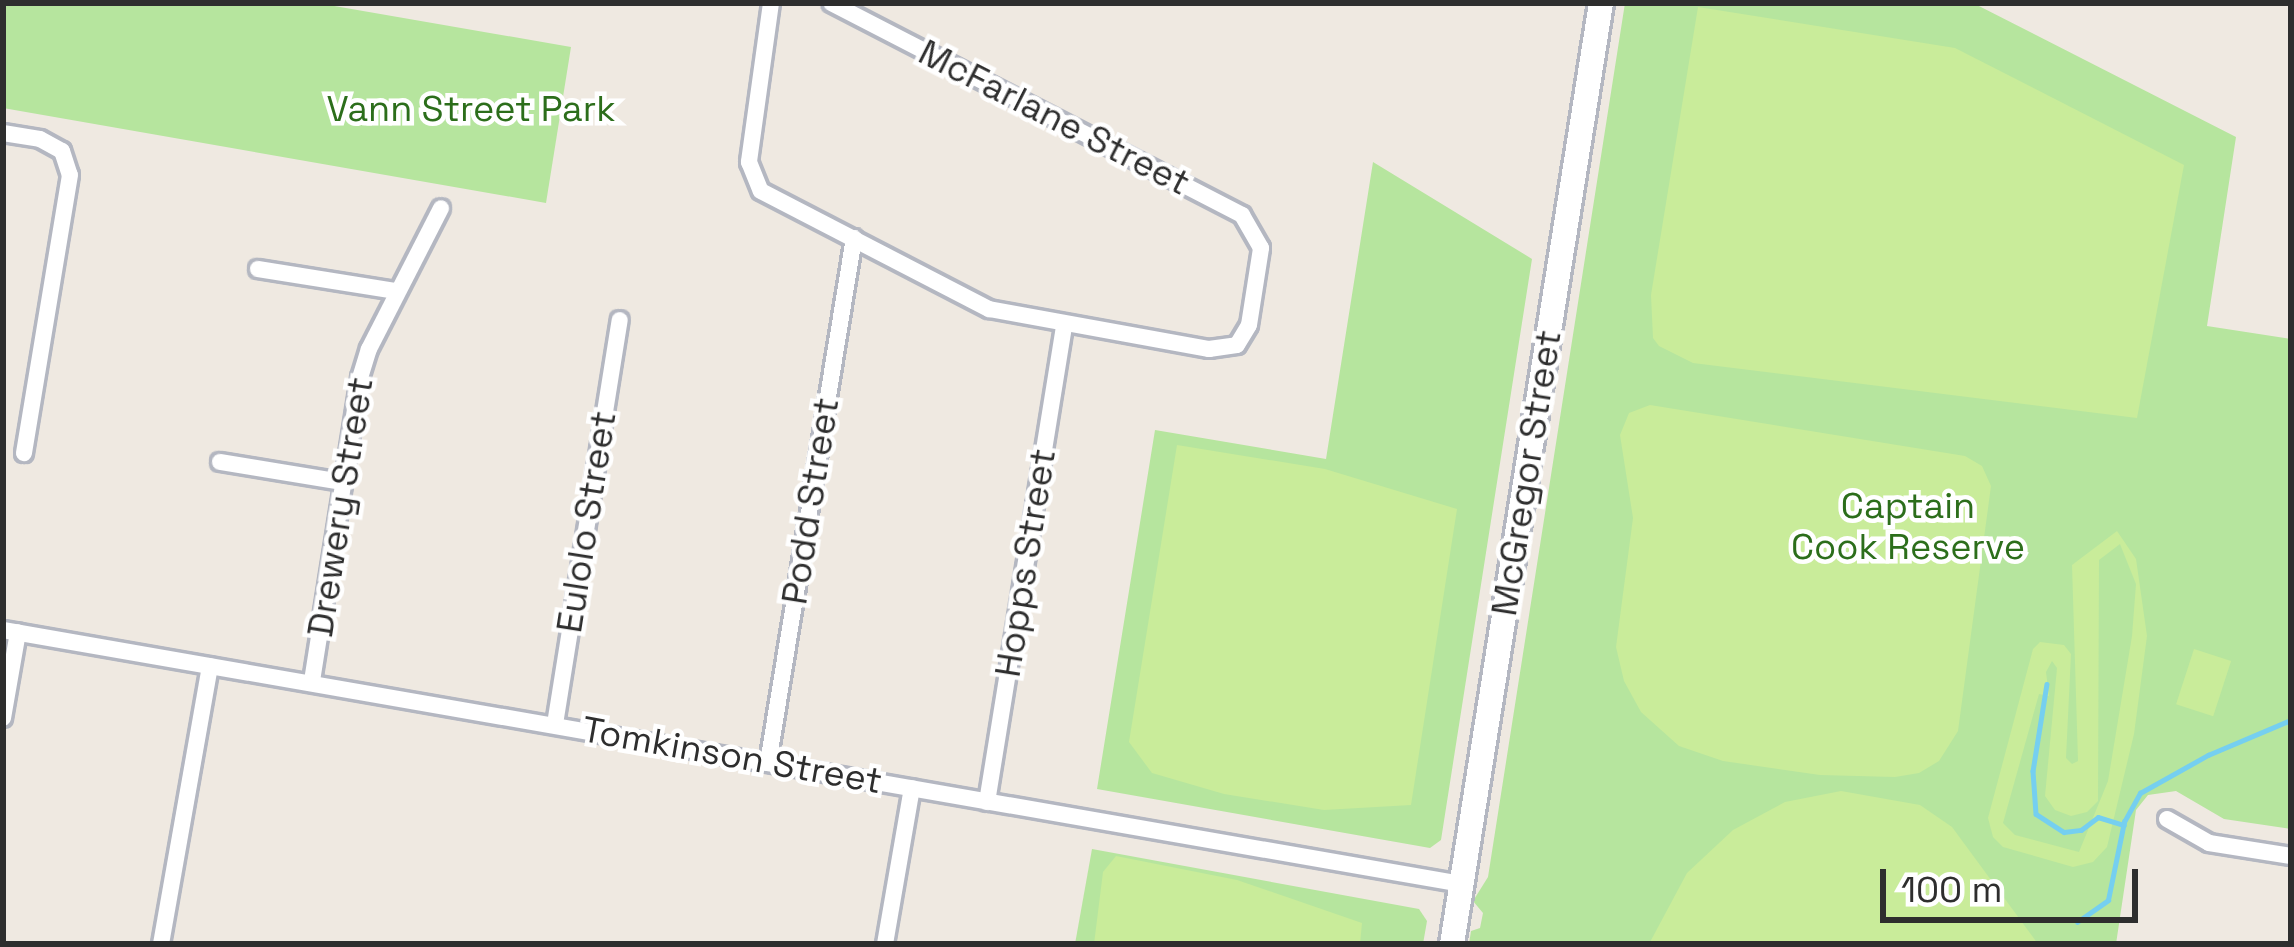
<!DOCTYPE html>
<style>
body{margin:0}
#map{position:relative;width:2294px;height:947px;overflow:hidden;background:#efe9e1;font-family:"Space Grotesk",sans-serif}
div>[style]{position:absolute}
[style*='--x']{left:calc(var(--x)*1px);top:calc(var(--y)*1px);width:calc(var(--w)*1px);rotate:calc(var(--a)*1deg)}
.green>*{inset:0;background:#b6e59e}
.pitch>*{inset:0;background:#c9ec9a;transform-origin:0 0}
.stream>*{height:4.5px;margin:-2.25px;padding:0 2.25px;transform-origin:2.25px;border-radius:2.25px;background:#75cff0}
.roads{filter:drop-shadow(3px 0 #b4b7c1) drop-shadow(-3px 0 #b4b7c1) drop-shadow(0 3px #b4b7c1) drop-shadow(0 -3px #b4b7c1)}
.street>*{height:16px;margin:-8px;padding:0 8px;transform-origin:8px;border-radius:8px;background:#fff}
.secondary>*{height:24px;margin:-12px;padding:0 12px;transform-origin:12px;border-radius:12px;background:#fff}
span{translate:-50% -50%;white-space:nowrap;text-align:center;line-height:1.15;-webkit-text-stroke:9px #fff;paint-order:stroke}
.park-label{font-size:36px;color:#2c6e1b}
.street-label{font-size:36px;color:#2e2e2e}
.frame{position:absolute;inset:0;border:6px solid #2e2e2e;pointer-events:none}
.scale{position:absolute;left:1880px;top:869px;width:258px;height:54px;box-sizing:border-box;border:6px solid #2e2e2e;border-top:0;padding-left:15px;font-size:36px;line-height:42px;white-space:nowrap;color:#2e2e2e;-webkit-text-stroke:9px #fff;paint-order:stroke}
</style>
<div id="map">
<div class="green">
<div style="clip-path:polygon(3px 3px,317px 3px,571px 47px,546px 203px,3px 108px)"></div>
<div style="clip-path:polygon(1625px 3px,1973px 3px,2236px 137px,2207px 326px,2291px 339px,2291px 829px,2224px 819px,2176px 791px,2148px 795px,2136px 810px,2116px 944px,1469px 944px,1471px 931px,1480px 928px,1483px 913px,1473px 901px,1488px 877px)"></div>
<div style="clip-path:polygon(1373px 162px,1532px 259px,1441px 840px,1430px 848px,1097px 789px,1155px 430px,1326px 459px)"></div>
<div style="clip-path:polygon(1092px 849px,1419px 909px,1427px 921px,1423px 944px,1075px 944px)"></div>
</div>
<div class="pitch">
<div style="clip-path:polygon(1698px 7px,1955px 48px,2184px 165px,2137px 418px,1693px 363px,1659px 346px,1653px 338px,1651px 295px)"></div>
<div style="clip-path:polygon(1650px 405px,1965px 456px,1982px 466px,1991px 486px,1958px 731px,1939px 761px,1919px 773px,1895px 777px,1820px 775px,1723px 761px,1679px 746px,1641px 712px,1624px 681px,1616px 647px,1633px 518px,1620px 435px,1629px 413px)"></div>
<div style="clip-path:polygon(1177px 445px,1325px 469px,1457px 509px,1411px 805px,1324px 810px,1224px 794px,1152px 773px,1129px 742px)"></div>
<div style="clip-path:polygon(evenodd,2117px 531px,2136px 559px,2147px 636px,2134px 734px,2107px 847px,2093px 862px,2073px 867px,2003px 847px,1993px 837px,1988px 818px,2033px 649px,2040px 642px,2064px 645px,2071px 654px,2066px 758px,2072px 764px,2078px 761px,2072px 565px,2117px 531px,2120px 544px,2136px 584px,2132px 636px,2108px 781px,2079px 852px,2015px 835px,2003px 823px,2039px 694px,2049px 696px,2046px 672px,2052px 661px,2057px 668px,2045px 796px,2055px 810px,2071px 816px,2087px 812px,2098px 801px,2099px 560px,2120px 544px)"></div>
<div style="left:2194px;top:649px;width:39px;height:58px;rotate:18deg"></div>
<div style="clip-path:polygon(1841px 791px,1920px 805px,1952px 827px,2038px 944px,1649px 944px,1687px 873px,1733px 830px,1785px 802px)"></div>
<div style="clip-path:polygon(1116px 856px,1237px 880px,1362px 923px,1360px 944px,1094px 944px,1103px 872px)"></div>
</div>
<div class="stream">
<div style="--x:2047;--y:684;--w:88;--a:99.1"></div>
<div style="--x:2033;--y:771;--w:43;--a:86"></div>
<div style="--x:2036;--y:814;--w:33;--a:33"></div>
<div style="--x:2064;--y:832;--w:17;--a:-7"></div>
<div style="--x:2081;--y:830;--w:21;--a:-37"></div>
<div style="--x:2098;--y:817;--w:27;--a:17"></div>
<div style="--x:2077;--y:922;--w:38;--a:-35"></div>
<div style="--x:2108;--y:900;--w:80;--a:-78.4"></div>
<div style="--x:2124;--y:822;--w:33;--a:-61"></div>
<div style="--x:2140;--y:793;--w:78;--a:-29.2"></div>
<div style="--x:2208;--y:755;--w:90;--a:-22.9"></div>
</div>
<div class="roads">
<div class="street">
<div style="--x:771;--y:3;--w:161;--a:97.9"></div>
<div style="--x:749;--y:162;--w:31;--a:68"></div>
<div style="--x:761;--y:191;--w:257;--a:27.4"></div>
<div style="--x:989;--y:309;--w:224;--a:10.3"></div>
<div style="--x:1209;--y:349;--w:28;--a:-8"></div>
<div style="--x:1237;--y:345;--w:23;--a:-59"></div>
<div style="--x:1249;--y:325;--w:78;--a:-81.1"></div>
<div style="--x:1261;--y:248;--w:38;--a:-120"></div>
<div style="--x:1242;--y:215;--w:462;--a:-152.7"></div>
<div style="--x:3;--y:133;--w:37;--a:9"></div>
<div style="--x:40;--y:139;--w:25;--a:29"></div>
<div style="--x:62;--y:151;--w:25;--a:72"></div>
<div style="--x:70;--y:175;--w:282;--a:99.4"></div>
<div style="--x:258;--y:269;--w:140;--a:9.1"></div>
<div style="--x:220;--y:462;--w:124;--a:9.3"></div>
<div style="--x:3;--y:630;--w:1480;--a:9.88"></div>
<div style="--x:312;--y:681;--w:307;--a:-81"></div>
<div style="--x:360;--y:378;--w:30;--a:-73"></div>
<div style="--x:369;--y:349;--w:158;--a:-62.9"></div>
<div style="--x:3;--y:718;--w:87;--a:-80.1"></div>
<div style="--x:555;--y:724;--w:409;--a:-80.9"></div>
<div style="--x:768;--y:763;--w:532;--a:-80.7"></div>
<div style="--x:987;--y:802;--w:483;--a:-80.8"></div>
<div style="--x:2167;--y:819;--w:48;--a:29.7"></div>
<div style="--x:2209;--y:843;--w:83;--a:9"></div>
<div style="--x:161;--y:944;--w:282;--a:-80"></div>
<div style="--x:885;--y:944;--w:158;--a:-80.2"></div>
</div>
<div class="secondary">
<div style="--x:1452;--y:944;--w:953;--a:-81"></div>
</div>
</div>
<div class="park-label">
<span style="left:471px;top:110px">Vann Street Park</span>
<span style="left:1908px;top:527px">Captain<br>Cook Reserve</span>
</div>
<div class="street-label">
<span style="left:1054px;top:118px;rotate:27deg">McFarlane Street</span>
<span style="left:1527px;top:473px;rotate:-81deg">McGregor Street</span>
<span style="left:811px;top:501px;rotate:-81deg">Podd Street</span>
<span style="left:341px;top:507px;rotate:-81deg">Drewery Street</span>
<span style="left:587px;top:522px;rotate:-81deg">Eulolo Street</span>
<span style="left:1026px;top:563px;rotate:-81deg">Hopps Street</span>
<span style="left:732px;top:756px;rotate:10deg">Tomkinson Street</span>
</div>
<div class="frame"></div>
<div class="scale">100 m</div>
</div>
